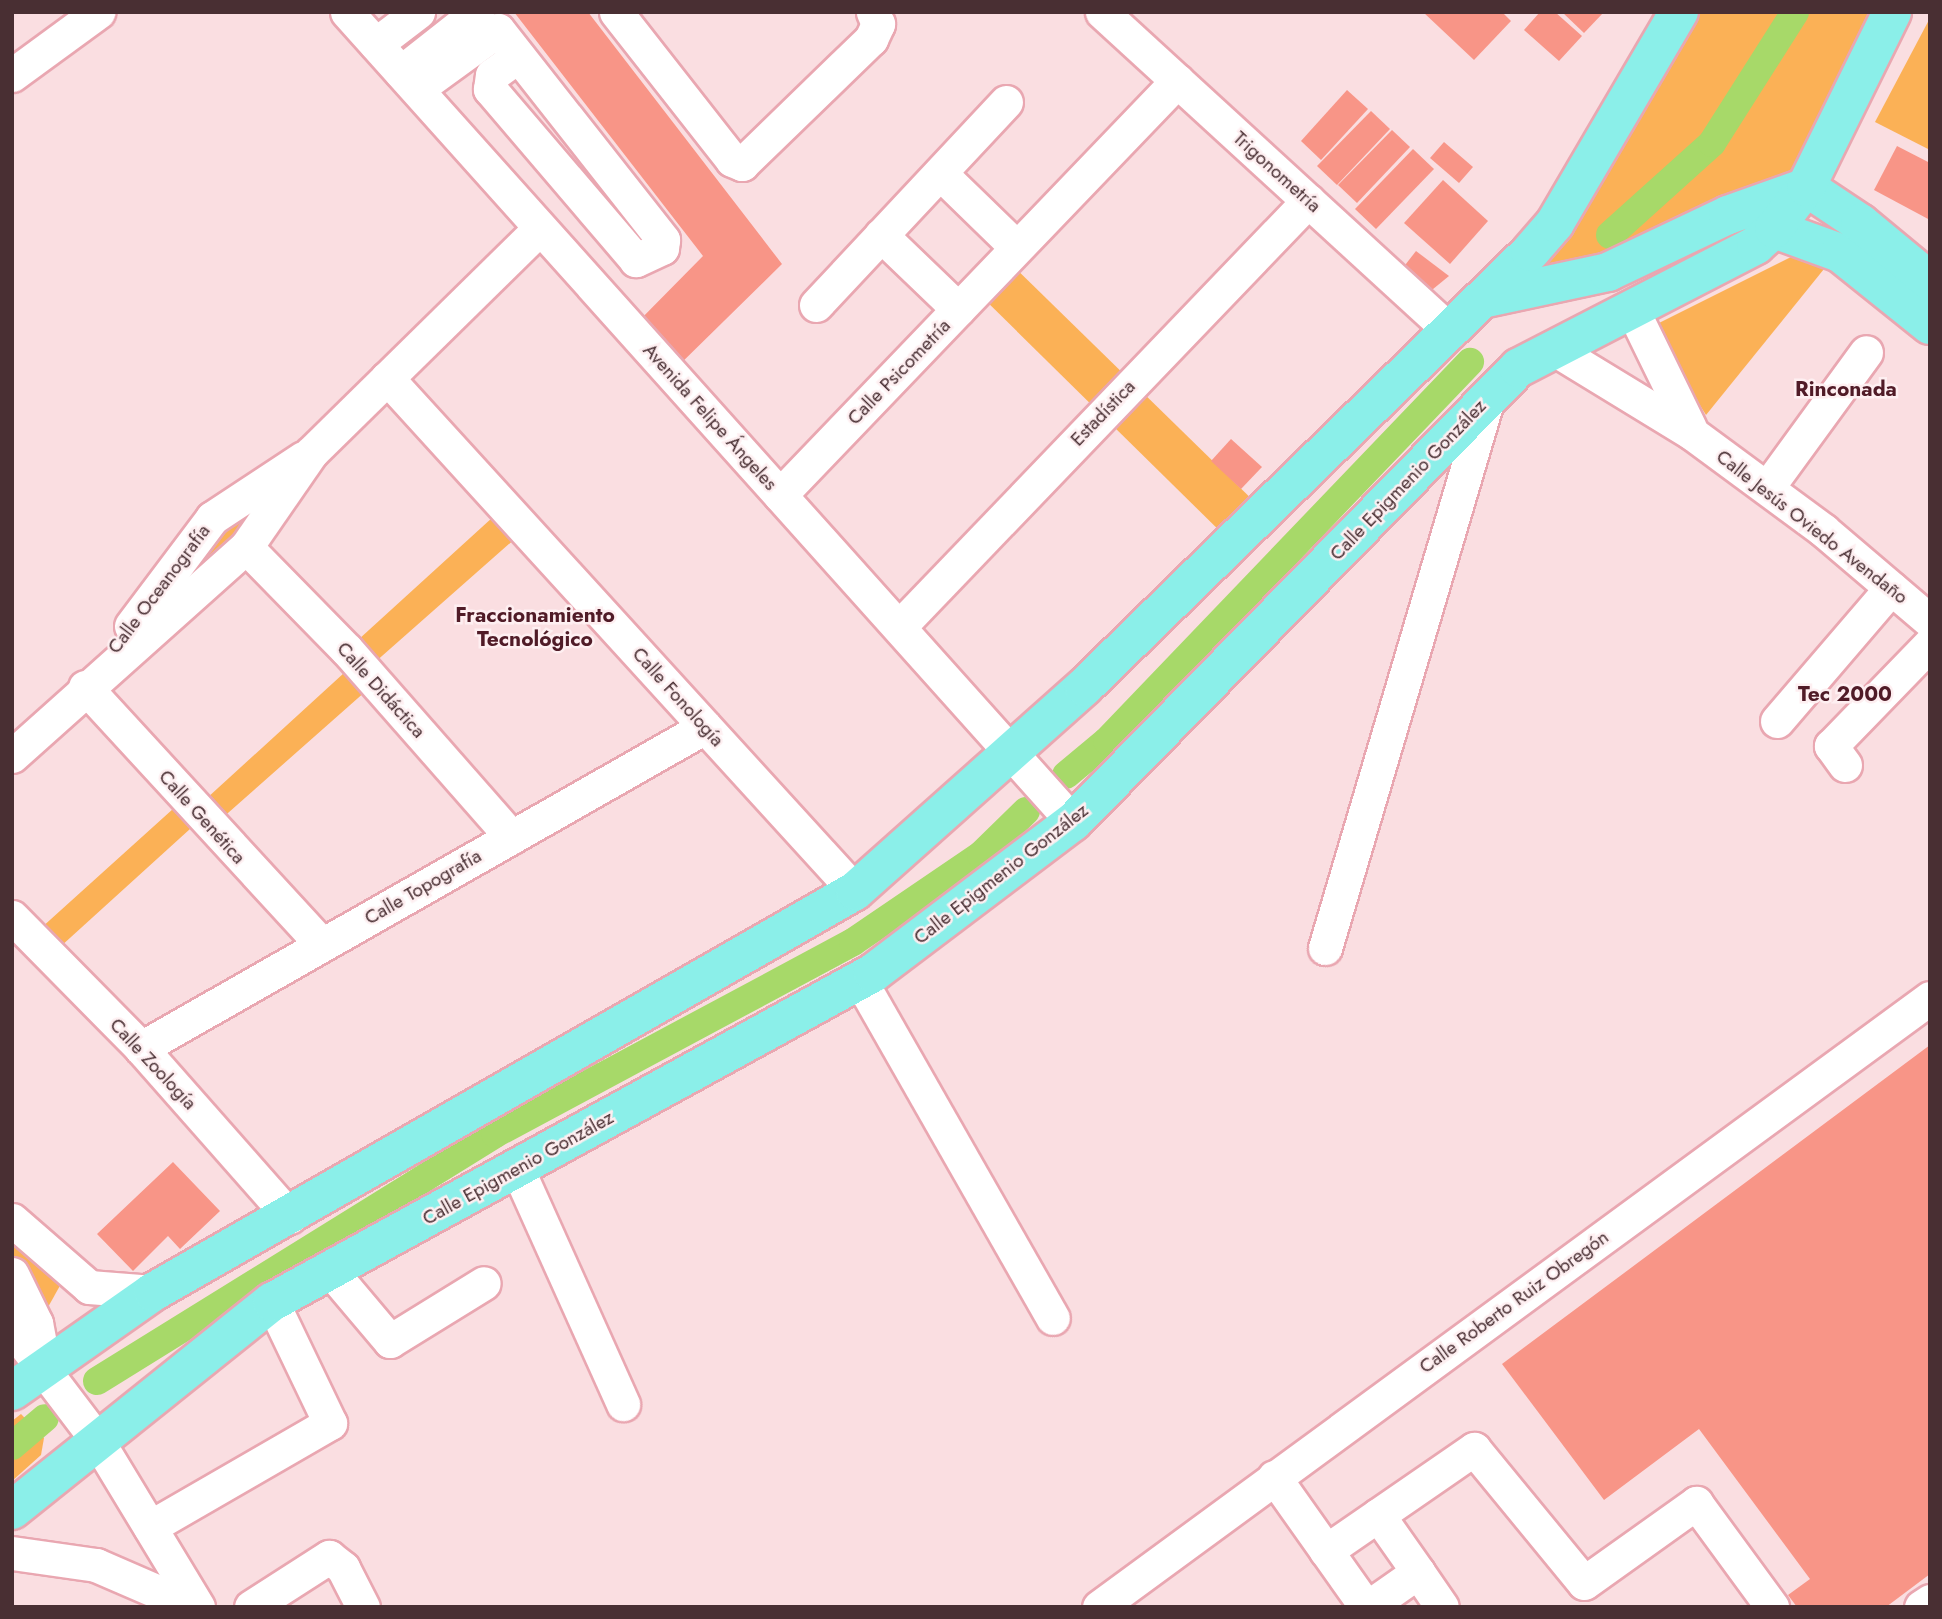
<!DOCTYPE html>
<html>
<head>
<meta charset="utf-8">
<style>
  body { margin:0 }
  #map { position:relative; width:1942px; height:1619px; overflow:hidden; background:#fadee1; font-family:Jost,sans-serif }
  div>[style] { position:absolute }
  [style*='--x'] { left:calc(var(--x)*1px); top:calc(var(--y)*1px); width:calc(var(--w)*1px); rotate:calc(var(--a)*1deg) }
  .green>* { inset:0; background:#fbb156 }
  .canal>* { height:28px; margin:-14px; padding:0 14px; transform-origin:14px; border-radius:14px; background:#a7d969 }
  .building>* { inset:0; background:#f89587 }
  .roads { filter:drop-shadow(2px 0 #e9a7b1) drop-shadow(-2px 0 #e9a7b1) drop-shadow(0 2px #e9a7b1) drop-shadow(0 -2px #e9a7b1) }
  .minor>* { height:33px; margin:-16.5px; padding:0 16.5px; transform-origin:16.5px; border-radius:16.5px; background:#fff }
  .major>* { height:38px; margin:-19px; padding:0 19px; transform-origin:19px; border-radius:19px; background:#8befe9 }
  span { translate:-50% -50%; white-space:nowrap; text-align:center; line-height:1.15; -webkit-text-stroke:5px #feeff1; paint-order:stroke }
  .street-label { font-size:19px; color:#492f33 }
  .neighbourhood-label { font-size:21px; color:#501b27; font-weight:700 }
  .frame { position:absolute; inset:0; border:14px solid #492f33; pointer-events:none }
</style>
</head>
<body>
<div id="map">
  <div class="green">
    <div style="clip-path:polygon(1694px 12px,1875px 12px,1790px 178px,1614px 252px,1530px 274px)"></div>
    <div style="clip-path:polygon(1930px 18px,1930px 150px,1875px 122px)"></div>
    <div style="clip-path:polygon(1793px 256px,1824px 269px,1706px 415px,1651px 327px)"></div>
    <div style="clip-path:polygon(1006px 259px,1265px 512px,1233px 544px,976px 291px)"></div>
    <div style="clip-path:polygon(284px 480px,244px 545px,177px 589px,214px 525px)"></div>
    <div style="clip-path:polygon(504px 507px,526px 529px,365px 671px,375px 683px,211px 828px,201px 819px,49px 957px,30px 938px,184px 799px,195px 809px,356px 662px,347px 650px)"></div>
    <div style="clip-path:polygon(12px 1230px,62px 1282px,47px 1309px,12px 1253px)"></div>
    <div style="clip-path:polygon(21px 1414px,44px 1438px,41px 1455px,12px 1481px,12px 1421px)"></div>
  </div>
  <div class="canal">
    <div style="--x:1610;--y:235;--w:137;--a:-42"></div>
    <div style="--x:1712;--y:143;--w:155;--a:-57.6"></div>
    <div style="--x:1066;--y:775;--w:53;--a:-39.7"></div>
    <div style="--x:1107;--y:741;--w:525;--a:-46.24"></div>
    <div style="--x:97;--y:1381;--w:468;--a:-31.8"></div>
    <div style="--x:495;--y:1134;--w:406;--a:-28.2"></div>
    <div style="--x:853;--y:942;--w:155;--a:-34.2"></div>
    <div style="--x:981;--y:855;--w:63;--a:-44.4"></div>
    <div style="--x:12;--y:1446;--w:43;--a:-40.3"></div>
  </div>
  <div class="building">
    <div style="clip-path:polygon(514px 12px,588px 12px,782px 264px,671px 373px,631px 329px,703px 256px)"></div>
    <div style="clip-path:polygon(1423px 12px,1502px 12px,1511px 21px,1474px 60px)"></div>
    <div style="clip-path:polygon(1540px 12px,1555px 12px,1582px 36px,1559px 61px,1524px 30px)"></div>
    <div style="clip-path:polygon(1562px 12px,1604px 12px,1584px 33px)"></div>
    <div style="clip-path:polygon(1347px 90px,1368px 109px,1321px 160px,1301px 141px)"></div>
    <div style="clip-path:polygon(1371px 111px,1390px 129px,1337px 185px,1317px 166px)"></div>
    <div style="clip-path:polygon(1392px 130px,1410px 147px,1357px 203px,1338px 185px)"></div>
    <div style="clip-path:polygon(1444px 142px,1473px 167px,1459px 183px,1430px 158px)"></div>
    <div style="clip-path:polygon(1897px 146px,1930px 163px,1930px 220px,1874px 190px)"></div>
    <div style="clip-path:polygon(1413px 149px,1434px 169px,1376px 229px,1355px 209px)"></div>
    <div style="clip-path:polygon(1443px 180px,1488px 221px,1450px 264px,1404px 223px)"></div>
    <div style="clip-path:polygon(1416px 251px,1449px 276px,1427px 294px,1402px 269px)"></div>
    <div style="clip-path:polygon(1231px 439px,1262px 467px,1241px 489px,1211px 461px)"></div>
    <div style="clip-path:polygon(1930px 1045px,1930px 1574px,1886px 1607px,1797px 1607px,1788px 1595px,1810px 1579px,1699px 1429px,1604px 1500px,1502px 1364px)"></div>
    <div style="clip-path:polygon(173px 1162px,220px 1211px,180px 1249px,168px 1236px,133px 1271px,97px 1234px)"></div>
  </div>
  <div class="roads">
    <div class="minor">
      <div style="--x:347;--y:12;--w:1088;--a:48.13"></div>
      <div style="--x:616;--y:12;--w:188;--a:51.9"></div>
      <div style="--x:732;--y:160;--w:11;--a:22"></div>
      <div style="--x:742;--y:164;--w:180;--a:-44.1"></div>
      <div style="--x:871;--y:39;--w:17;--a:-65"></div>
      <div style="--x:878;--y:24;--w:13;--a:-113"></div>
      <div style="--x:1102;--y:12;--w:473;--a:42.5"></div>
      <div style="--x:376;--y:44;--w:53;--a:-37.3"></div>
      <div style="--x:401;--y:72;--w:97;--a:-38.3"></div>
      <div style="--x:12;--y:75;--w:107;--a:-36.2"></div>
      <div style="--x:417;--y:89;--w:100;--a:-36.1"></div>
      <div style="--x:498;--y:30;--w:267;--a:51.8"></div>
      <div style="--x:663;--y:240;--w:8;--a:97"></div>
      <div style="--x:662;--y:248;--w:29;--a:155"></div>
      <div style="--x:636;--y:260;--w:225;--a:-130.5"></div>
      <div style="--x:490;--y:89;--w:14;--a:-82"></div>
      <div style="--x:492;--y:75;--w:32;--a:-36"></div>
      <div style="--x:940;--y:173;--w:106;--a:44.2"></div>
      <div style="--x:881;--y:235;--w:107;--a:43.9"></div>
      <div style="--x:816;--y:305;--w:278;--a:-46.9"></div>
      <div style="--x:1632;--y:309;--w:132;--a:64"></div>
      <div style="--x:1554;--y:349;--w:163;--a:31.4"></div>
      <div style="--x:1693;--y:434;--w:162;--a:36.4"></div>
      <div style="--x:1823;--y:530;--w:140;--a:40.4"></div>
      <div style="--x:387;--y:378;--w:694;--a:47.63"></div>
      <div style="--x:1767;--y:488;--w:168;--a:-53.9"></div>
      <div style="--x:780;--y:495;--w:574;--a:-46.2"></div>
      <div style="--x:246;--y:547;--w:144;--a:45.6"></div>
      <div style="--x:347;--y:650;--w:249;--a:48.7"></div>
      <div style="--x:131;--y:626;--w:135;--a:-53.1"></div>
      <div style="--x:212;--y:518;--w:109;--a:-33.4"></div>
      <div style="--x:899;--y:627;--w:591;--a:-46.17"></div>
      <div style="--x:85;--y:687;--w:350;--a:47.4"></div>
      <div style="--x:1777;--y:721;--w:175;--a:-49.4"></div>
      <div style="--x:12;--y:756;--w:314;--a:-41.8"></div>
      <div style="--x:246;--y:547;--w:114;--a:-55.3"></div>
      <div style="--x:311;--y:453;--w:321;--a:-44.5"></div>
      <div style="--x:1845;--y:765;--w:24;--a:-126"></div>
      <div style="--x:1831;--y:746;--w:142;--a:-45.9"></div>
      <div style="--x:12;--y:917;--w:184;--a:45.4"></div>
      <div style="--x:141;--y:1048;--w:225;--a:48.6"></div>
      <div style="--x:1325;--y:948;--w:574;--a:-73.49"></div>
      <div style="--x:860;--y:980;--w:389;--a:60.3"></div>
      <div style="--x:141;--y:1048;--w:649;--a:-29.65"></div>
      <div style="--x:517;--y:1168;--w:259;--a:65.8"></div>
      <div style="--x:12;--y:1220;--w:102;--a:41"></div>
      <div style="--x:89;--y:1287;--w:64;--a:4.5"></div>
      <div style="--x:330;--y:1270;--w:93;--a:49.8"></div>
      <div style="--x:390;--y:1341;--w:110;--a:-31.7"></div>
      <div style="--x:12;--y:1274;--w:55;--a:63.9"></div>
      <div style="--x:36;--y:1323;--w:38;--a:79"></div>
      <div style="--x:12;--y:1328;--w:141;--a:52.8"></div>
      <div style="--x:97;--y:1440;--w:195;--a:58.8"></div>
      <div style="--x:1274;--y:1477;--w:159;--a:54.7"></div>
      <div style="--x:1378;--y:1515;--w:70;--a:54.9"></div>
      <div style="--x:150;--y:1527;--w:208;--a:-30"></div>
      <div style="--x:330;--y:1423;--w:134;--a:-115.6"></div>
      <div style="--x:1326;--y:1551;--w:180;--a:-34.6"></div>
      <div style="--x:1474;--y:1449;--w:173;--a:50.6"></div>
      <div style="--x:1584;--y:1583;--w:138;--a:-35.5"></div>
      <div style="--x:1696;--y:1503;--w:129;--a:53.8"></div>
      <div style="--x:12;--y:1553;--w:85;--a:8.1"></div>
      <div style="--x:96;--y:1565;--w:106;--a:23.4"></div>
      <div style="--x:251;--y:1607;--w:93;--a:-32.7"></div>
      <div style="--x:329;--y:1557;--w:18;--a:38"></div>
      <div style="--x:343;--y:1568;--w:44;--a:62.9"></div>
      <div style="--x:1099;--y:1607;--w:1030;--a:-36.24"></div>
      <div style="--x:1368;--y:1607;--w:61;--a:-35"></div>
      <div style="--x:1418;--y:1572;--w:42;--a:55.6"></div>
      <div style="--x:1921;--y:1607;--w:11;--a:-34"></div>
    </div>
    <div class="major">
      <div style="--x:1774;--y:229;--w:70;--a:20"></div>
      <div style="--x:1840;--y:253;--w:115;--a:38.7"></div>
      <div style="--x:1487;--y:298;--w:124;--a:-12.1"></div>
      <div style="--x:1608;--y:272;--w:133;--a:-25.4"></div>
      <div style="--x:1728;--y:215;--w:83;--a:-19.7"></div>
      <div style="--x:1806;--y:187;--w:65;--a:33.7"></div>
      <div style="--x:1860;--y:223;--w:91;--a:39.6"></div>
      <div style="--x:12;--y:1391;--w:172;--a:-35.1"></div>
      <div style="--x:153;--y:1292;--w:808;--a:-29.74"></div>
      <div style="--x:855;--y:891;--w:307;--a:-41.7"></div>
      <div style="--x:1084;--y:687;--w:623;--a:-44.28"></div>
      <div style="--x:1530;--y:252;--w:38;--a:-49"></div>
      <div style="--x:1555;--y:223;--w:245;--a:-59.6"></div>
      <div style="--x:12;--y:1510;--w:333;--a:-38.7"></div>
      <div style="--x:272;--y:1302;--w:685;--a:-28.7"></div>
      <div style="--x:873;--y:973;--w:251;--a:-37.1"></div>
      <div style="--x:1073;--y:822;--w:636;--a:-45.57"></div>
      <div style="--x:1518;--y:368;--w:268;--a:-27.3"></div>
      <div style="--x:1756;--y:245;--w:24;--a:-42"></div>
      <div style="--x:1774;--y:229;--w:53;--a:-52.7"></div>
      <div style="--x:1806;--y:187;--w:195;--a:-63.8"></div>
    </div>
  </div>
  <div class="street-label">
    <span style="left:1277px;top:172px;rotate:42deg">Trigonometría</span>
    <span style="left:899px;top:372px;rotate:-46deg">Calle Psicometría</span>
    <span style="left:1103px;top:413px;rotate:-46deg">Estadística</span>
    <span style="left:710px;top:417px;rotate:48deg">Avenida Felipe Ángeles</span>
    <span style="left:1408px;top:480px;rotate:-46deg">Calle Epigmenio González</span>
    <span style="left:1812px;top:527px;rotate:38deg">Calle Jesús Oviedo Avendaño</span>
    <span style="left:159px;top:589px;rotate:-53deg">Calle Oceanografía</span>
    <span style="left:381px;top:690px;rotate:48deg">Calle Didáctica</span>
    <span style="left:678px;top:697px;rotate:48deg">Calle Fonología</span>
    <span style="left:202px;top:817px;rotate:48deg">Calle Genética</span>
    <span style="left:1001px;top:874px;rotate:-38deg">Calle Epigmenio González</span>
    <span style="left:423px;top:887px;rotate:-30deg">Calle Topografía</span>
    <span style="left:153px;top:1064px;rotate:47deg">Calle Zoología</span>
    <span style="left:518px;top:1168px;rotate:-29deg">Calle Epigmenio González</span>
    <span style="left:1514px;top:1302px;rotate:-36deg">Calle Roberto Ruiz Obregón</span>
  </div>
  <div class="neighbourhood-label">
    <span style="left:1846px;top:389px">Rinconada</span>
    <span style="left:535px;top:627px">Fraccionamiento<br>Tecnológico</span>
    <span style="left:1845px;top:694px">Tec 2000</span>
  </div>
  <div class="frame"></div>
</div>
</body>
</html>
